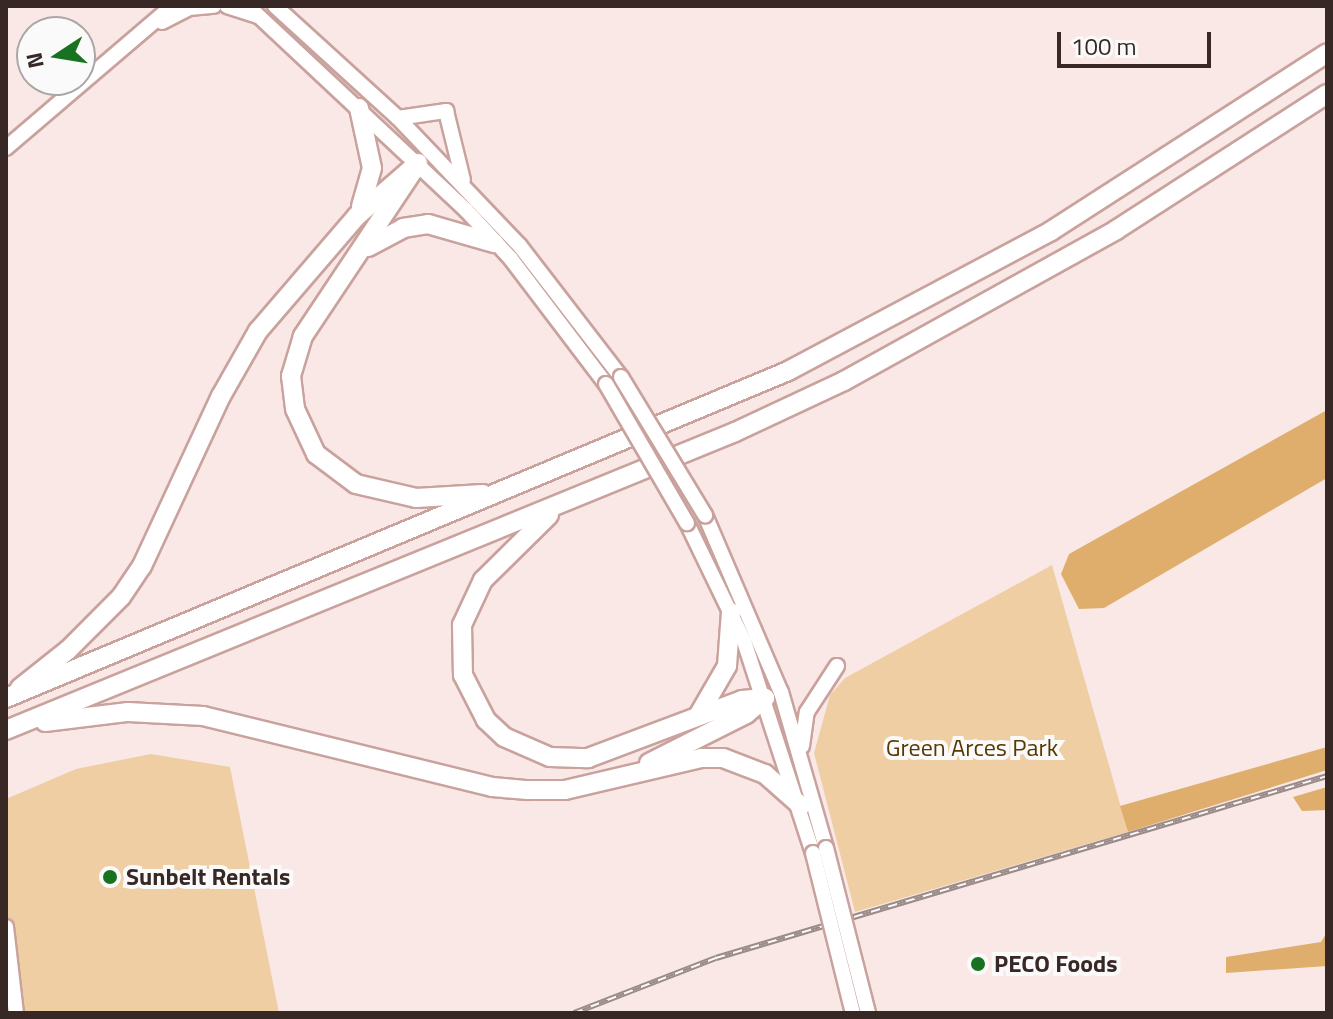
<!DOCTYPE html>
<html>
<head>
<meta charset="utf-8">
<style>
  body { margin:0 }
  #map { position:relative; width:1333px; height:1019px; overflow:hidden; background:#f9e8e6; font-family:"Titillium Web",sans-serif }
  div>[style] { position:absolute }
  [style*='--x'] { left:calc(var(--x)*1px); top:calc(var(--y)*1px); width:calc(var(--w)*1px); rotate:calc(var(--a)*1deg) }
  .green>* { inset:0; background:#efcea4 }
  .forest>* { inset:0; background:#dfae6d }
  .roads { filter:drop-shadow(2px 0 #c9a29d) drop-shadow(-2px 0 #c9a29d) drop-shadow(0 2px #c9a29d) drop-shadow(0 -2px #c9a29d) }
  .secondary>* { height:14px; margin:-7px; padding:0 7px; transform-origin:7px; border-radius:7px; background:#fff }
  .highway>* { height:18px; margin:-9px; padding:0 9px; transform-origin:9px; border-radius:9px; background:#fff }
  .rail>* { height:6px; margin-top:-3px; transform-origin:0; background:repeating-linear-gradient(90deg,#fafafa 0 9px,#9a8a88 0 18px); box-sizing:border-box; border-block:2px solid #9a8a88 }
  .bridges { filter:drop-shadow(2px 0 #c9a29d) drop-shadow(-2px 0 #c9a29d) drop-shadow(0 2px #c9a29d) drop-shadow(0 -2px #c9a29d) }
  .secondary-bridge>* { height:14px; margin:-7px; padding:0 7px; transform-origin:7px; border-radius:7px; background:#fff }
  .dots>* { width:22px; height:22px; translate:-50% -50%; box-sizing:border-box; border:4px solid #fafafa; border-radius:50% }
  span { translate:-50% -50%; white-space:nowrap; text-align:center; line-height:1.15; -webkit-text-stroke:8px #fafafa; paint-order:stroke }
  .park-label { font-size:24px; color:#583800 }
  .poi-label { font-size:24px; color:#372826; font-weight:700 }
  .left { translate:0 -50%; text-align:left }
  .frame { position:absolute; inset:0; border:8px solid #372826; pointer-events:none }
  .north { position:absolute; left:16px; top:16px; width:80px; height:80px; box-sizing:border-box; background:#fafafa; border:2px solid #aca6a5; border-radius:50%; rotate:258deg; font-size:22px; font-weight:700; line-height:32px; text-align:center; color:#372826 }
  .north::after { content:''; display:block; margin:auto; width:28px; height:36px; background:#187320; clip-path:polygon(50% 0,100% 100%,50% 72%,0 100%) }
  .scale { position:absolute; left:1057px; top:32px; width:154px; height:36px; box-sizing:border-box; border:4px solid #372826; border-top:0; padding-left:10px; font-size:24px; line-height:28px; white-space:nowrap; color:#372826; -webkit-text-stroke:6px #fafafa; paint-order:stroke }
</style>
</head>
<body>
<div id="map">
  <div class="green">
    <div style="clip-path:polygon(1052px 565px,1128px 832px,855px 912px,814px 753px,830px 695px,845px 678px)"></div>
    <div style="clip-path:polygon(151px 754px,230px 767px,279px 1013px,14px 1013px,6px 947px,6px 799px,76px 769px)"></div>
  </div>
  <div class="forest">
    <div style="clip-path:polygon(1327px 410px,1327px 478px,1104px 608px,1079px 609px,1061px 574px,1069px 554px)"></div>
    <div style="clip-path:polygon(1327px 747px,1327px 770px,1128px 832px,1120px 806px)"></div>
    <div style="clip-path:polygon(1327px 787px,1327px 810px,1302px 811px,1293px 797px)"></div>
    <div style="clip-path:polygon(1327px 932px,1327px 966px,1226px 973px,1226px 957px,1321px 942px)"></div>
  </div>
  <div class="roads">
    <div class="secondary">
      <div style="--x:227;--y:6;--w:32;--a:18"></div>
      <div style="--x:248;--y:6;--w:299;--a:43.1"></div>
      <div style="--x:466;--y:210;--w:67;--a:47.4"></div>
      <div style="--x:511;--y:259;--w:157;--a:52.8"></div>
      <div style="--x:275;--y:6;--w:166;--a:42.3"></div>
      <div style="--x:398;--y:118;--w:177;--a:46.4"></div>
      <div style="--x:520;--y:246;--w:165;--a:52.4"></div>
      <div style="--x:162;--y:22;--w:30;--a:-27"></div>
      <div style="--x:189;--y:8;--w:25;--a:-5"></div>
      <div style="--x:398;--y:118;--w:49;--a:-8.3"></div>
      <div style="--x:446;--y:111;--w:71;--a:76.2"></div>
      <div style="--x:6;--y:148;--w:218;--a:-40.5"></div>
      <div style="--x:705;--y:515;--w:193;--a:66.8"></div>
      <div style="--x:781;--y:692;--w:162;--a:73.9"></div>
      <div style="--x:687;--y:523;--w:131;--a:64.2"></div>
      <div style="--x:744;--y:641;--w:223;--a:72"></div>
      <div style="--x:802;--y:746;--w:34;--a:-82"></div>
      <div style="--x:807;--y:712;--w:55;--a:-56.9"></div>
      <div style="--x:6;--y:927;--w:87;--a:83.4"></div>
    </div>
    <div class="highway">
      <div style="--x:359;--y:108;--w:61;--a:77.8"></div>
      <div style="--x:372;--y:168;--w:40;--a:106"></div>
      <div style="--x:417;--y:165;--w:206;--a:123.7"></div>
      <div style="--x:303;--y:336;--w:42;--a:106.7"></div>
      <div style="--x:291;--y:376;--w:33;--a:83"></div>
      <div style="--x:295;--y:409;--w:50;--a:65"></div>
      <div style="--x:316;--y:454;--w:50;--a:36.9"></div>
      <div style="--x:356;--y:484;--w:62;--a:13.1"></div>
      <div style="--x:416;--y:498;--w:67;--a:-3.4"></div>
      <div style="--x:368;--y:247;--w:40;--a:-28"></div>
      <div style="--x:403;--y:228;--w:25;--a:-9"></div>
      <div style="--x:428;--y:224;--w:69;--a:16.1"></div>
      <div style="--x:549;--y:515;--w:93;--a:135.4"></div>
      <div style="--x:483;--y:580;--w:50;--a:115"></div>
      <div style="--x:462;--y:625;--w:50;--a:88.9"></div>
      <div style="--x:463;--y:675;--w:51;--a:62.9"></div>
      <div style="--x:486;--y:720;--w:25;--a:43"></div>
      <div style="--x:504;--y:737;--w:50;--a:23.5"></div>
      <div style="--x:550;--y:757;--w:38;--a:2"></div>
      <div style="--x:588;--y:758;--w:165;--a:-20.6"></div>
      <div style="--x:742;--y:700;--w:23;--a:-5"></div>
      <div style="--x:20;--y:688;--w:61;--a:-38.4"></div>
      <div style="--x:68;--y:650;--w:75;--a:-45"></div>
      <div style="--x:121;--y:597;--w:37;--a:-56"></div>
      <div style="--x:142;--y:566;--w:187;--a:-65.1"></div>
      <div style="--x:221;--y:396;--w:75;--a:-60.4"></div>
      <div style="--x:258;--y:331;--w:152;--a:-49.3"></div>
      <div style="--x:357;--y:216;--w:81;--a:-41"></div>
      <div style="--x:6;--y:698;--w:848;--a:-22.69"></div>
      <div style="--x:788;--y:371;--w:298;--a:-28"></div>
      <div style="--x:1051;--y:231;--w:328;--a:-32.8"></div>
      <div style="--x:698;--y:716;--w:58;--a:-59.9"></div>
      <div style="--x:727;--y:666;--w:54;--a:-85.8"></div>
      <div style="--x:45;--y:722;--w:84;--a:-6.9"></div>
      <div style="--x:128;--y:712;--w:75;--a:3.1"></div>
      <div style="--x:203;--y:716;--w:298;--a:13.8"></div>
      <div style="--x:492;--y:787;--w:36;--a:5"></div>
      <div style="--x:528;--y:790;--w:37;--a:0"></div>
      <div style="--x:565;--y:790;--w:140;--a:-13.2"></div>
      <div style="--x:701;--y:758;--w:22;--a:0"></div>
      <div style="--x:723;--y:758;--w:45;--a:20.9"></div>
      <div style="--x:765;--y:774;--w:48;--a:41.6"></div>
      <div style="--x:6;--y:730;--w:788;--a:-22.23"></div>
      <div style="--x:735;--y:432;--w:120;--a:-25.1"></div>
      <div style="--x:844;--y:381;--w:311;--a:-29"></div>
      <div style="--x:1116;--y:230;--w:251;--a:-32.8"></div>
      <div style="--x:649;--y:763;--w:109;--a:-26.8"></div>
      <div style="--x:746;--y:714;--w:25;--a:-40"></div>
    </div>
  </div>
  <div class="rail">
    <div style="--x:574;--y:1013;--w:152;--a:-21.2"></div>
    <div style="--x:716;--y:958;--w:638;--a:-16.59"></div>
  </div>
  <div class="bridges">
    <div class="secondary-bridge">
      <div style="--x:621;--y:377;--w:162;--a:58.7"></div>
      <div style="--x:606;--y:384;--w:161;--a:59.8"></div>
      <div style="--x:826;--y:848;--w:170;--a:75.7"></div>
      <div style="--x:813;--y:853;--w:165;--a:76"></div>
    </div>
  </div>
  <div class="dots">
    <div style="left:110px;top:877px;background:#187320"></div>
    <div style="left:978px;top:964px;background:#187320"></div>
  </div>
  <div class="park-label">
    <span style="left:972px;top:748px">Green Arces Park</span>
  </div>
  <div class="poi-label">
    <span class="left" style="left:126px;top:877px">Sunbelt Rentals</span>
    <span class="left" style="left:994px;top:964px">PECO Foods</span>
  </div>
  <div class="frame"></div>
  <div class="north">N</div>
  <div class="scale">100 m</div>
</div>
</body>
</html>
